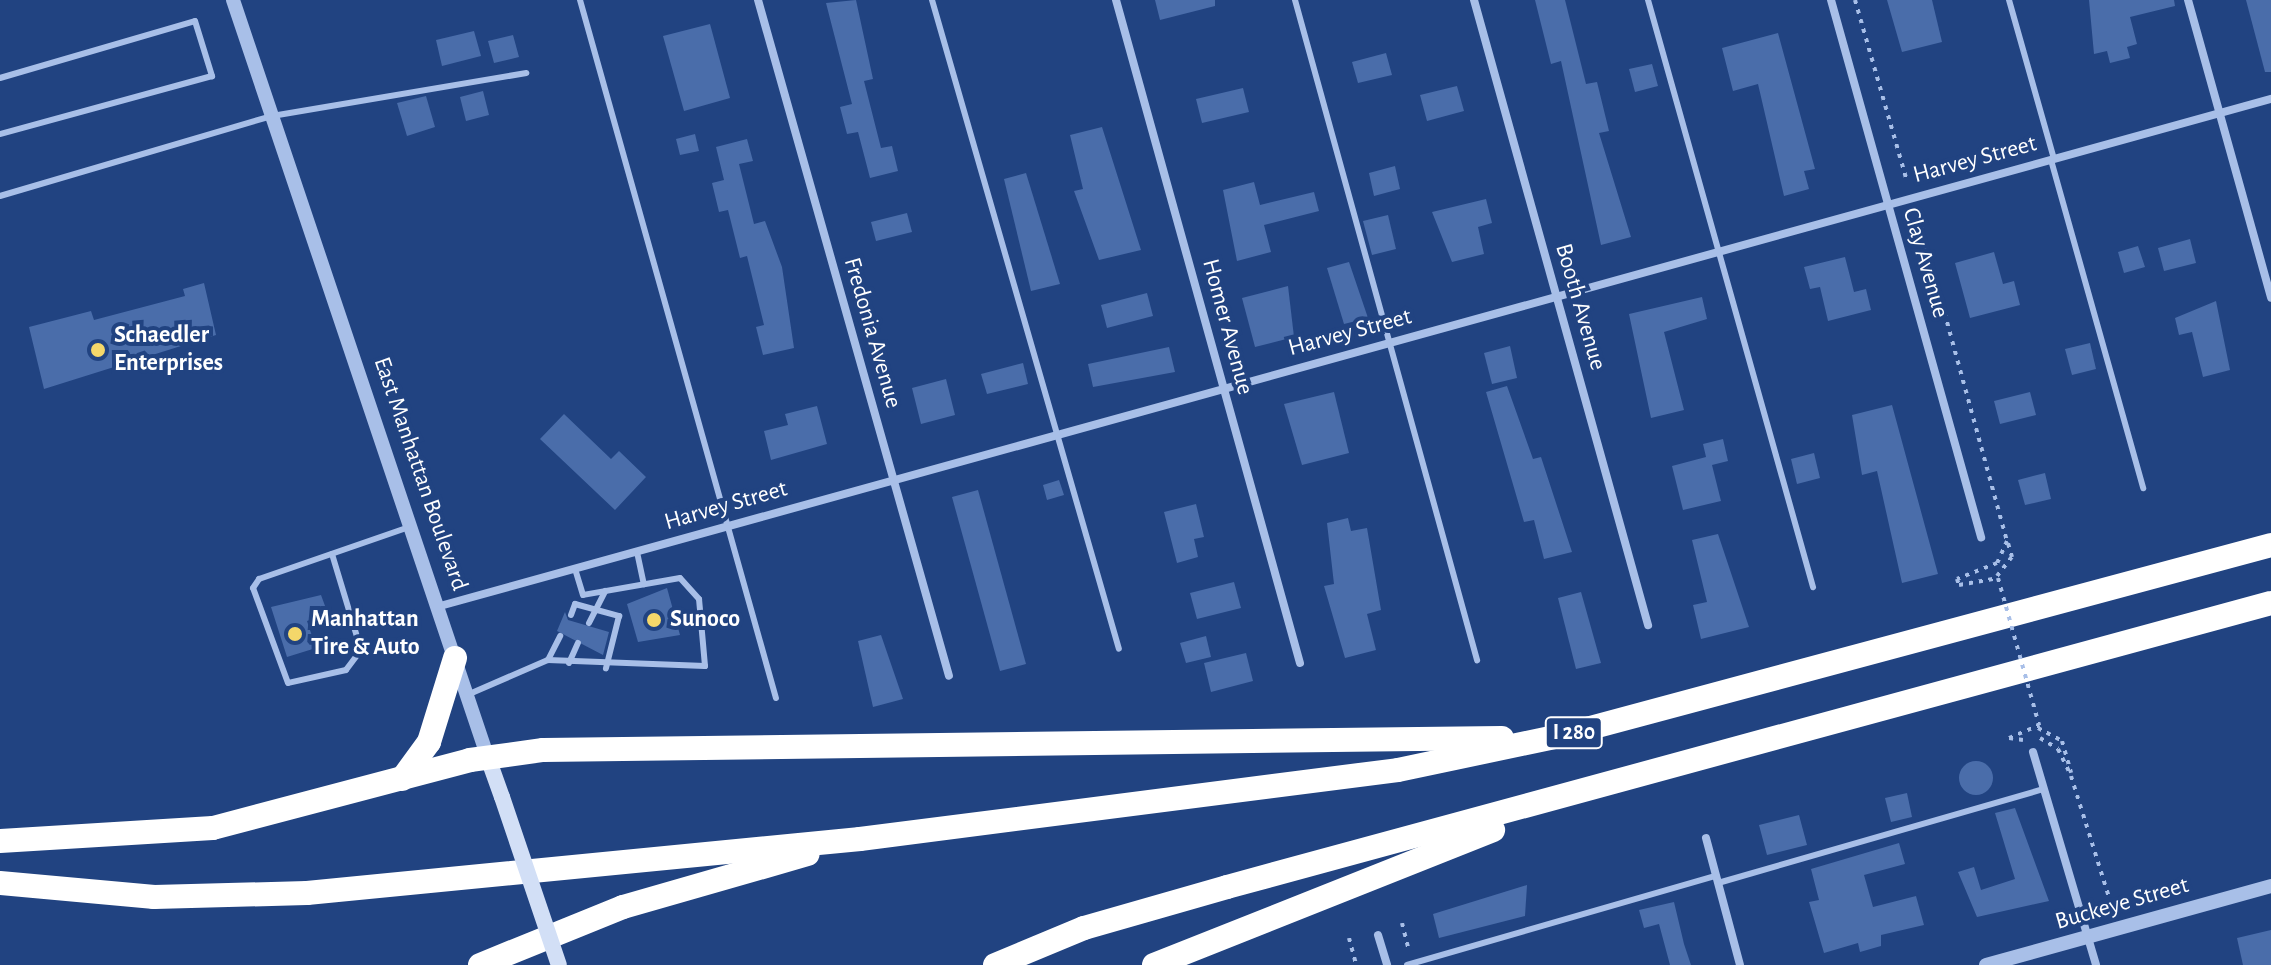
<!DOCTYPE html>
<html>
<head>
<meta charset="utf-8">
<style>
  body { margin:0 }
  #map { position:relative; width:2271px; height:965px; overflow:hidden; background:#214381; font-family:"Alegreya Sans",sans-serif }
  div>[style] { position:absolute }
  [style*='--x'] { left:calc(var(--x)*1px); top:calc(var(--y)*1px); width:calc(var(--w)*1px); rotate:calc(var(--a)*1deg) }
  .building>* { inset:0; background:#4a6daa }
  .round { border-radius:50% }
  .path>* { height:4px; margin-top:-2px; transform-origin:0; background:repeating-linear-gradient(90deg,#a8bfe8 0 4px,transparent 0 10px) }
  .service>* { height:6px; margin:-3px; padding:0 3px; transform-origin:3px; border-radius:3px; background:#a8bfe8 }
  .minor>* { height:8px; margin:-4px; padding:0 4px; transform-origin:4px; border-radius:4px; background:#a8bfe8 }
  .tertiary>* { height:14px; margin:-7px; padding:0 7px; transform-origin:7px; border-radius:7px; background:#a8bfe8 }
  .secondary>* { height:16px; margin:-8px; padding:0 8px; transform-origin:8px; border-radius:8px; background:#d2dff6 }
  .motorway>* { height:24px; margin:-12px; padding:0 12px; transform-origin:12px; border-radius:12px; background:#fff }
  .path-bridge>* { height:4px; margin-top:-2px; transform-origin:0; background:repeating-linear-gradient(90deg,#a8bfe8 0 4px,transparent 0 10px) }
  .secondary-bridge>* { height:16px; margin:-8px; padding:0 8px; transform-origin:8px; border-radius:8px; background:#d2dff6 }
  .dots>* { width:22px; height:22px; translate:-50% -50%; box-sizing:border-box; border:4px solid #214381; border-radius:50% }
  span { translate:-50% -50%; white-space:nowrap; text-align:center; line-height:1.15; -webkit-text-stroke:8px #214381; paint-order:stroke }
  .shield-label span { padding:2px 6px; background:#214381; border:2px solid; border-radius:6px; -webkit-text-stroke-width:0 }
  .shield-label { font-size:22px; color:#fff; font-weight:700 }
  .street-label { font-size:24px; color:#fff }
  .poi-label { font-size:24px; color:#fff; font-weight:700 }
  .left { translate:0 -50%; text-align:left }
</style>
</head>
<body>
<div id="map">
  <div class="building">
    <div style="clip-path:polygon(856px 0,873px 79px,864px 81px,881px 148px,892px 146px,898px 171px,870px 178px,858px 132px,847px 134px,840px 107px,852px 104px,826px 3px)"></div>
    <div style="clip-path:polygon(1155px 0,1215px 0,1215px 6px,1160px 20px)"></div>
    <div style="clip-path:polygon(1535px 0,1565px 0,1586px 84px,1597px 82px,1609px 131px,1599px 133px,1631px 237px,1601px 245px,1561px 61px,1551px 64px)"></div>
    <div style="clip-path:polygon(1887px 0,1932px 0,1942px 42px,1902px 52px)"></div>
    <div style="clip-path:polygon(2089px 0,2174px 0,2175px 6px,2130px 17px,2137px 44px,2127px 47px,2130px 58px,2110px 63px,2107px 51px,2094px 54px)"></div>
    <div style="clip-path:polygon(2246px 0,2271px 0,2271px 72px,2265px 72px)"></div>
    <div style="clip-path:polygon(710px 24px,730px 98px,684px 111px,663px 36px)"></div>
    <div style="clip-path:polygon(474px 31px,481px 56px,442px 66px,436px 40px)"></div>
    <div style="clip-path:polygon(1778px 33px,1815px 169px,1804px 171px,1809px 189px,1784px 196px,1758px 84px,1733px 91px,1722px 48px)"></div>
    <div style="clip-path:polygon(513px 35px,519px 57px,494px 63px,488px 41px)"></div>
    <div style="clip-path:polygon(1386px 53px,1392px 75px,1358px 83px,1352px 62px)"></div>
    <div style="clip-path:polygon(1652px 64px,1658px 86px,1635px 92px,1629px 69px)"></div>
    <div style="clip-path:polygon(1457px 86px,1464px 111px,1427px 121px,1420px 95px)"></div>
    <div style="clip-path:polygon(1243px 88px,1249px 112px,1202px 123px,1196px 99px)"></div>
    <div style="clip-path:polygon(483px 91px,489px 115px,466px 121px,460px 97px)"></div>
    <div style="clip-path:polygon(426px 96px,435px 127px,407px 136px,397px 103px)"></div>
    <div style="clip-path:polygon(1102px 127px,1141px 250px,1099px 260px,1074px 191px,1083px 189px,1070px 135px)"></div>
    <div style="clip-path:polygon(695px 134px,699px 151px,680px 155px,676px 139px)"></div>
    <div style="clip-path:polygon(747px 139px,753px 161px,739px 164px,754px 224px,765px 221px,782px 267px,794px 348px,763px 355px,756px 327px,764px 325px,747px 256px,740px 258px,728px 210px,719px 212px,712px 183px,724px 180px,716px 147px)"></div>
    <div style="clip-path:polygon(1395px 166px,1400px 189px,1374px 196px,1369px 173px)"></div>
    <div style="clip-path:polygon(1026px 173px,1060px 284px,1031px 291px,1004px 179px)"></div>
    <div style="clip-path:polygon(1254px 182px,1260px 205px,1314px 192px,1319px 211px,1264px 225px,1271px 252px,1237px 261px,1223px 190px)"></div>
    <div style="clip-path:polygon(1486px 199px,1492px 223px,1478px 227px,1484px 254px,1452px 262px,1432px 212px)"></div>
    <div style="clip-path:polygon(907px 213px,912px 232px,876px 241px,871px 222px)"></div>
    <div style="clip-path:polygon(1388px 215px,1396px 249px,1372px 255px,1363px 221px)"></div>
    <div style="clip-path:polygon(2190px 239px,2196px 263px,2164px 271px,2158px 248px)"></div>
    <div style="clip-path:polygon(2138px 246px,2145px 267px,2124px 273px,2118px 252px)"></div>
    <div style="clip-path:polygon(1994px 252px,2003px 284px,2014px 281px,2020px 305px,1970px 318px,1955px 263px)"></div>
    <div style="clip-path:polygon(1845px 257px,1854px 292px,1866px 289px,1871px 310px,1828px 321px,1820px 287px,1810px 289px,1804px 267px)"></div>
    <div style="clip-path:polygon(1349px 262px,1368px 318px,1344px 324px,1327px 268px)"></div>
    <div style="clip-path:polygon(204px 283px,216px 335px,44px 389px,29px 327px,91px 311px,94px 320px,185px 296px,183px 289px)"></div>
    <div style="clip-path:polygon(1288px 286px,1294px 337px,1255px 347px,1242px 298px)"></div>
    <div style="clip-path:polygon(1147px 293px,1153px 316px,1107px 328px,1101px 305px)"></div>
    <div style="clip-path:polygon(1702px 297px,1707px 319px,1664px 332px,1684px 410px,1651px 418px,1629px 314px)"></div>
    <div style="clip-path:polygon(2216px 301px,2230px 370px,2203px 377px,2192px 332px,2179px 335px,2175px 318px)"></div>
    <div style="clip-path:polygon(2090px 343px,2096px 369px,2072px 375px,2065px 349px)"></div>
    <div style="clip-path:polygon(1510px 346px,1517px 378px,1492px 384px,1484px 353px)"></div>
    <div style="clip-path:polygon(1169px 347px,1175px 372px,1093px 387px,1088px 364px)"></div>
    <div style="clip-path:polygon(1023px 363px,1028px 384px,987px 394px,981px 374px)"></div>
    <div style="clip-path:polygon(946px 379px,955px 415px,921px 424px,912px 388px)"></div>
    <div style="clip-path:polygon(1507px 386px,1533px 459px,1541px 457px,1572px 552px,1544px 559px,1534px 520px,1524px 522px,1486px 392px)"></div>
    <div style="clip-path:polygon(1334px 392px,1349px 453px,1302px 465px,1284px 404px)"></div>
    <div style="clip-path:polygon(2030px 392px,2036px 415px,2000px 424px,1994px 401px)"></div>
    <div style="clip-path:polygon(1892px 405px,1938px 574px,1902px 583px,1877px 471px,1862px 475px,1852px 415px)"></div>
    <div style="clip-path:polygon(817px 406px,827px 444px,771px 460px,764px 431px,788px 425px,785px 414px)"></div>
    <div style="clip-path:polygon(564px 414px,611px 459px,619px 451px,646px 477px,615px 510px,540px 439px)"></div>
    <div style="clip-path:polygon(1723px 439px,1728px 461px,1712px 465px,1721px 501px,1683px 510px,1672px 466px,1706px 457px,1703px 444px)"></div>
    <div style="clip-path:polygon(1814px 453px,1820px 478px,1797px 484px,1791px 459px)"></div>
    <div style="clip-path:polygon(2045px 473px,2051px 499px,2025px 505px,2018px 480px)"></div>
    <div style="clip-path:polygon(1059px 480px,1064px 495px,1047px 500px,1043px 485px)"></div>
    <div style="clip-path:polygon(978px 490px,1026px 664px,1000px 671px,952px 497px)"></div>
    <div style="clip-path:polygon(1196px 504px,1204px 537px,1194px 539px,1198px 557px,1177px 563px,1164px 512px)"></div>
    <div style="clip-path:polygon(1348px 518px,1351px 531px,1367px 528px,1381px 610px,1367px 614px,1376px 650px,1345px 658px,1324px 586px,1334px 584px,1327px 523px)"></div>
    <div style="clip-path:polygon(1718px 534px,1749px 627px,1701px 639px,1693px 605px,1707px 602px,1692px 540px)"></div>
    <div style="clip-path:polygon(1234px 582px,1241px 608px,1197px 619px,1190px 593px)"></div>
    <div style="clip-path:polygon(667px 588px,680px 635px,638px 642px,627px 604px)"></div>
    <div style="clip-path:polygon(1581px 592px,1601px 663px,1576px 669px,1558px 598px)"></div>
    <div style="clip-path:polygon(321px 595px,328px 614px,307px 621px,316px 648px,287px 657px,271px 607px)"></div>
    <div style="clip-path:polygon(565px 612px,568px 620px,609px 632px,603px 655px,557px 631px)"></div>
    <div style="clip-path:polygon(881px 635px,903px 699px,873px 707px,858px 641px)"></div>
    <div style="clip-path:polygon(1206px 636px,1211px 657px,1186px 663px,1180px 643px)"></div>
    <div style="clip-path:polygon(1246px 653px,1253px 681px,1211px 692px,1204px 663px)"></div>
    <div class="round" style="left:1959px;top:761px;width:34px;height:34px"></div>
    <div style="clip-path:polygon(1907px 793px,1912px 817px,1891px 822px,1885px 798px)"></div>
    <div style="clip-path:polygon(2015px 808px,2049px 901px,1977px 917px,1958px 872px,1974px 867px,1981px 890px,2015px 879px,1995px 813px)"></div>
    <div style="clip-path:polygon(1799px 815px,1807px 845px,1767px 855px,1759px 825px)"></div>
    <div style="clip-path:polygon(1899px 843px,1905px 864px,1864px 875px,1873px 907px,1916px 896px,1924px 925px,1881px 935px,1881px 946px,1860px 952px,1858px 943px,1824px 953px,1809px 902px,1819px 900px,1811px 869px)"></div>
    <div style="clip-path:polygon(1527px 885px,1525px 916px,1439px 938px,1433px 914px)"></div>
    <div style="clip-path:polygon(1674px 902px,1684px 944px,1691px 965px,1670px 965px,1659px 924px,1644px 928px,1639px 910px)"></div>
    <div style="clip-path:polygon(2271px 930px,2271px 965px,2243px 965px,2237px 938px)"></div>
  </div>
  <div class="path">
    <div style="--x:1855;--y:0;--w:185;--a:74"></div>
    <div style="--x:1918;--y:216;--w:337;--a:74.7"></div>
    <div style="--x:2007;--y:541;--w:24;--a:114"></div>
    <div style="--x:1997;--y:563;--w:43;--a:158.2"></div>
    <div style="--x:1957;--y:579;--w:6;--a:72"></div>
    <div style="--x:1959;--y:585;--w:40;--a:-10"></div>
    <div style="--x:1997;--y:576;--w:24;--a:-52"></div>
    <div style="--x:2012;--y:557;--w:15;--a:-106"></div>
    <div style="--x:2038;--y:728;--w:27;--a:28"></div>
    <div style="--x:2062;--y:741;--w:33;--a:74"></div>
    <div style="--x:2040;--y:738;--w:21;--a:31"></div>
    <div style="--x:2058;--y:749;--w:30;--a:64"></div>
    <div style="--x:2071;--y:776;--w:137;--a:72.6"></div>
    <div style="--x:2023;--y:740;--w:14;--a:-172"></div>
    <div style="--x:2009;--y:738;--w:33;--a:-23"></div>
    <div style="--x:1402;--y:923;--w:29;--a:76"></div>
    <div style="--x:1349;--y:938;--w:28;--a:75"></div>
  </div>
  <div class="service">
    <div style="--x:580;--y:0;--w:725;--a:74.32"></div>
    <div style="--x:932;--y:0;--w:675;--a:73.93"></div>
    <div style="--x:1295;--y:0;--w:685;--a:74.58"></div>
    <div style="--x:1648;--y:0;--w:610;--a:74.3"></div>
    <div style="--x:2009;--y:0;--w:165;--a:74.2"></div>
    <div style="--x:0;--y:78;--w:203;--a:-16.3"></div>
    <div style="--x:195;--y:21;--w:58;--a:72.8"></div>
    <div style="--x:212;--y:76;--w:220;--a:164.7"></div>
    <div style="--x:2051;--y:160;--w:341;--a:74.3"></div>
    <div style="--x:0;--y:196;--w:284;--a:-16.4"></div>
    <div style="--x:272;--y:116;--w:258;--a:-9.6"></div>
    <div style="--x:637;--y:552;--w:33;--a:78"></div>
    <div style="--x:332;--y:554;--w:100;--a:73.2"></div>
    <div style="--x:361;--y:650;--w:25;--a:127"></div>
    <div style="--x:346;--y:670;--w:59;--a:167.4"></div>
    <div style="--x:288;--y:683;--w:101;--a:-110.2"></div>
    <div style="--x:253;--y:588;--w:11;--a:-56"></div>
    <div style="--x:259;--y:579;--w:159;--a:-19.1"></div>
    <div style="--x:571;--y:615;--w:12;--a:-70"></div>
    <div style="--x:575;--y:604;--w:46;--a:15.3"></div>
    <div style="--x:619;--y:616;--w:54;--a:104"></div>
    <div style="--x:589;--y:623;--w:36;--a:-63"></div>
    <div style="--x:548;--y:660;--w:27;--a:-63"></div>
    <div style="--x:569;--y:663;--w:22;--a:-66"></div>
    <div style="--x:467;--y:695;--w:88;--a:-23.4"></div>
    <div style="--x:548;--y:660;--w:157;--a:2.2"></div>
    <div style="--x:705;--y:666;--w:67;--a:-95.1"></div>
    <div style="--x:699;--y:599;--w:28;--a:-132"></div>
    <div style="--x:680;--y:578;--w:98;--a:170.1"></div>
    <div style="--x:583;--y:595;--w:27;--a:-107"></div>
    <div style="--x:1718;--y:883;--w:339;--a:-16.1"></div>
    <div style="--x:1407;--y:965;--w:322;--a:-16.1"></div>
  </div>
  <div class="minor">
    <div style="--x:758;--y:0;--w:702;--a:74.22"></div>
    <div style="--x:1116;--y:0;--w:688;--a:74.49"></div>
    <div style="--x:1474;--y:0;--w:649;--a:74.44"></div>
    <div style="--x:1831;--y:0;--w:558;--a:74.39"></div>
    <div style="--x:2188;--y:0;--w:309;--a:74.4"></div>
    <div style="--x:440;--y:606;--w:1900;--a:-15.48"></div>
    <div style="--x:2033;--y:752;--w:222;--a:73.5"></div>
    <div style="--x:1706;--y:838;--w:131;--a:75"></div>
    <div style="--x:1378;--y:935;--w:31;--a:73"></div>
  </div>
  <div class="tertiary">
    <div style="--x:233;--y:0;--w:800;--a:71.41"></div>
    <div style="--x:1986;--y:965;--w:296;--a:-15.5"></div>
  </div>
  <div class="secondary">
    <div style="--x:488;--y:758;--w:41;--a:70.3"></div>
  </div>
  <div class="motorway">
    <div style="--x:402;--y:779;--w:46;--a:-53.9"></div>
    <div style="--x:429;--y:742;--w:88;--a:-72.8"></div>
    <div style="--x:0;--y:841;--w:213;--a:-3.5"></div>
    <div style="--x:213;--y:828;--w:266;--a:-14.8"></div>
    <div style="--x:470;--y:760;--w:74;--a:-7.8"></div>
    <div style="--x:543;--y:750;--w:959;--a:-0.72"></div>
    <div style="--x:0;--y:883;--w:155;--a:5.2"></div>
    <div style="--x:154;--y:897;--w:153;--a:-1.5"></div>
    <div style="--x:307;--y:893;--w:556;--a:-5.58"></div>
    <div style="--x:860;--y:839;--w:542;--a:-7.31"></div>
    <div style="--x:1398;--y:770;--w:170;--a:-11.9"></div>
    <div style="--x:1564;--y:735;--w:732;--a:-15.04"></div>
    <div style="--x:480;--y:965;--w:154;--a:-22.1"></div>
    <div style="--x:623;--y:907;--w:192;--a:-16"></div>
    <div style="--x:995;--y:965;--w:96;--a:-22.6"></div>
    <div style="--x:1084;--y:928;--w:149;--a:-16"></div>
    <div style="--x:1227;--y:887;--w:1082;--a:-15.22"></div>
    <div style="--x:1154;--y:965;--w:365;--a:-21.7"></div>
  </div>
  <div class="path-bridge">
    <div style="--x:1998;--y:578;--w:153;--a:74.4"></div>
  </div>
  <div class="secondary-bridge">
    <div style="--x:502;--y:797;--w:177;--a:71.3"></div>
  </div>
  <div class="dots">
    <div style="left:98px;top:350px;background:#f4d76a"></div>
    <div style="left:654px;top:620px;background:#f4d76a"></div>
    <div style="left:295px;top:634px;background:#f4d76a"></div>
  </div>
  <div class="shield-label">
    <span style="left:1574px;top:733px">I 280</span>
  </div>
  <div class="street-label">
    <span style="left:1975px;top:160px;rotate:-15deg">Harvey Street</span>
    <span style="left:1925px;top:263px;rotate:74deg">Clay Avenue</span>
    <span style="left:1580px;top:307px;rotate:74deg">Booth Avenue</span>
    <span style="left:1227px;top:327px;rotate:75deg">Homer Avenue</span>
    <span style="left:872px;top:333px;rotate:74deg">Fredonia Avenue</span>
    <span style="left:1350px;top:333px;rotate:-15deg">Harvey Street</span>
    <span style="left:420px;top:474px;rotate:71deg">East Manhattan Boulevard</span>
    <span style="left:726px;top:506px;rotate:-16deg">Harvey Street</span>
    <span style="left:2122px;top:904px;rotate:-16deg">Buckeye Street</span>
  </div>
  <div class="poi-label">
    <span class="left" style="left:114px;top:350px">Schaedler<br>Enterprises</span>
    <span class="left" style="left:311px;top:634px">Manhattan<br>Tire &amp; Auto</span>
    <span class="left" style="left:670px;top:620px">Sunoco</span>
  </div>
</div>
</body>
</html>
